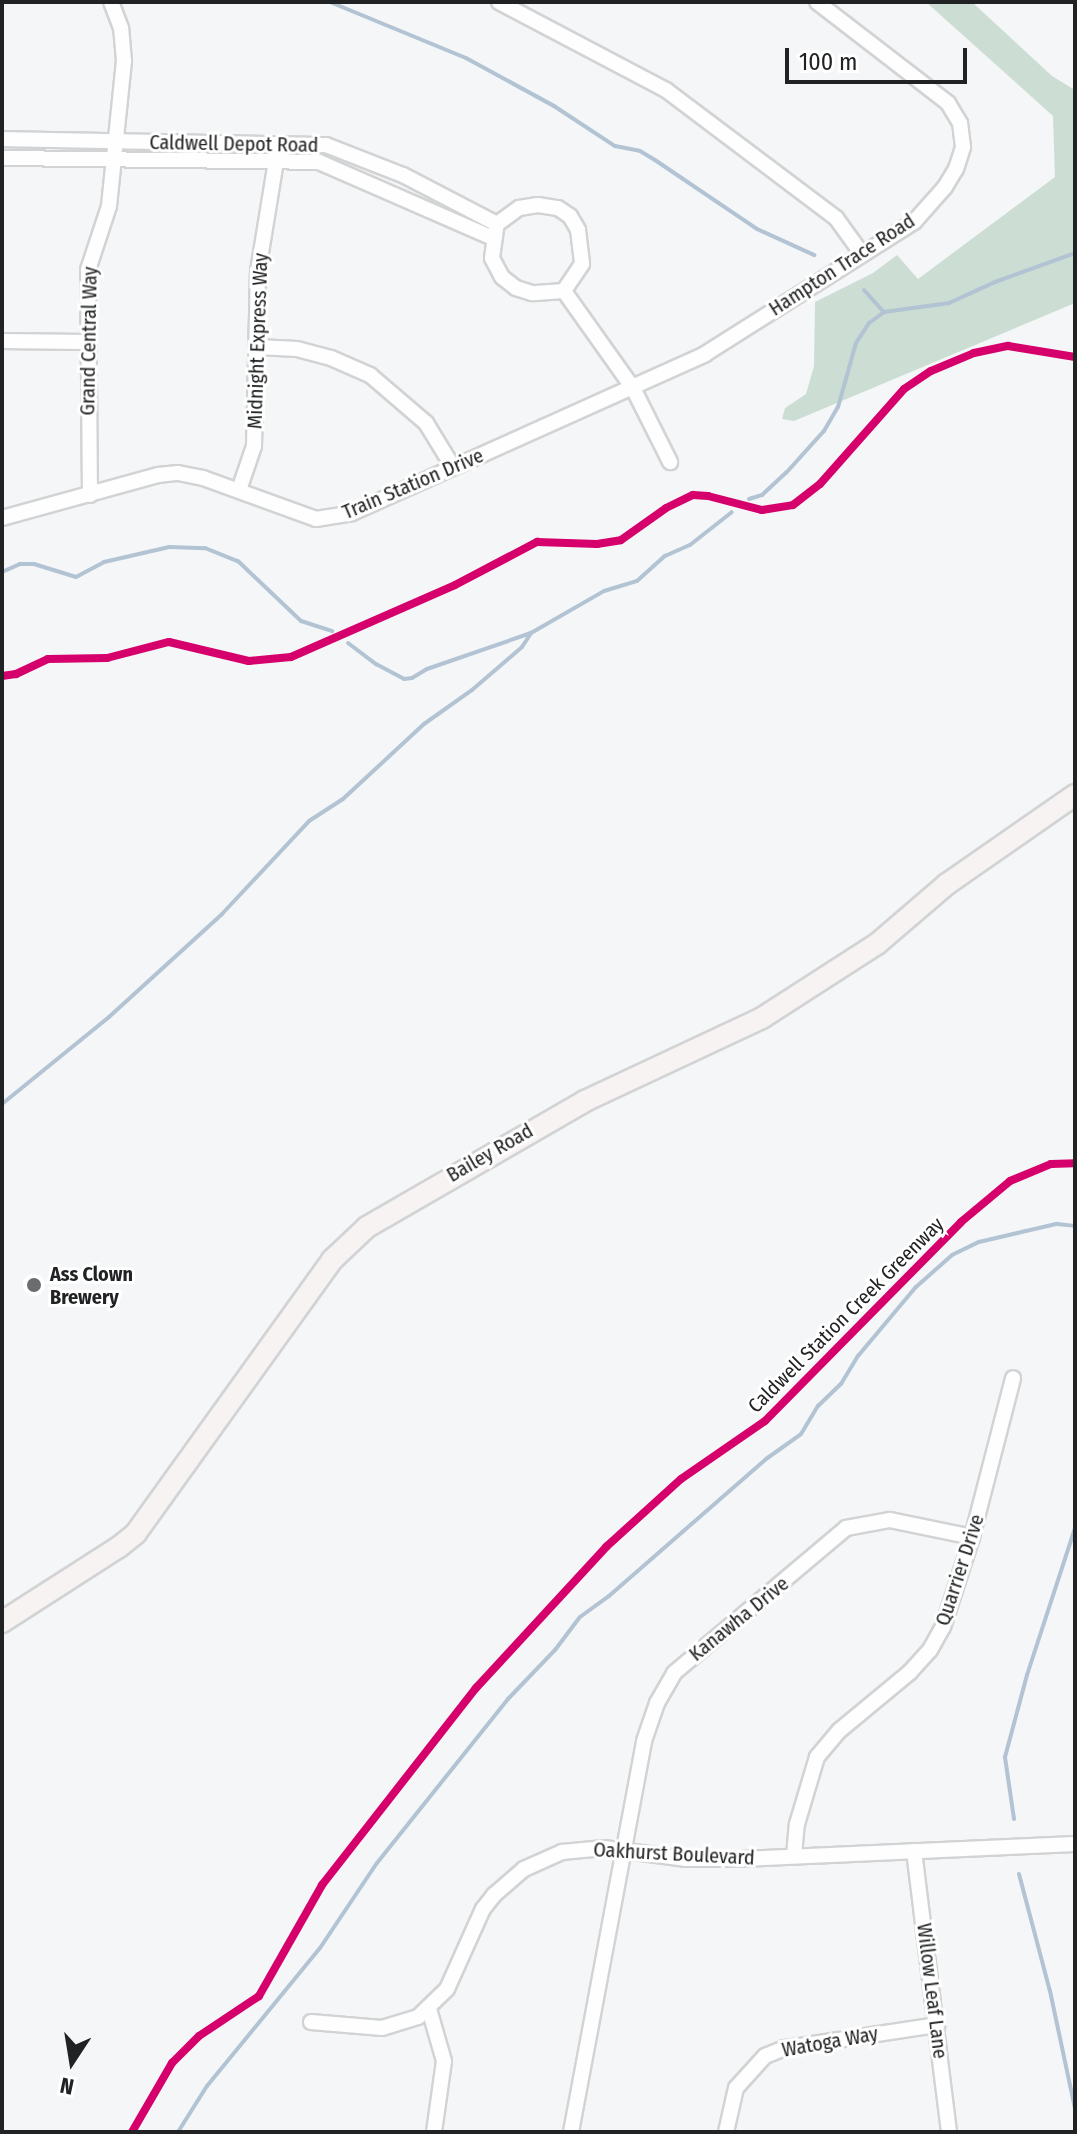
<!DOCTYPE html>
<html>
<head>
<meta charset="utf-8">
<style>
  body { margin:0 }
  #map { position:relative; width:1077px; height:2134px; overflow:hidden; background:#f5f6f7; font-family:"Fira Sans Condensed",sans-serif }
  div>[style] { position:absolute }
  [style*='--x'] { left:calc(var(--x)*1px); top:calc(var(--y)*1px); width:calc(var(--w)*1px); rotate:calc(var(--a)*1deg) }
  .forest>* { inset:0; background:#ccddd4 }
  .stream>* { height:4px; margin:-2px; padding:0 2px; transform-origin:2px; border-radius:2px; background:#b2c3d3 }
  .roads { filter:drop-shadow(2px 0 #d2d3d4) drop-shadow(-2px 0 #d2d3d4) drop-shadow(0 2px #d2d3d4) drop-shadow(0 -2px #d2d3d4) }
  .street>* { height:14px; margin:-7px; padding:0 7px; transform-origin:7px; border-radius:7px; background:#fefefe }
  .secondary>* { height:20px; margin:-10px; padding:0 10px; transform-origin:10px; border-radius:10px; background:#f7f3f2 }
  .cycleway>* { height:8px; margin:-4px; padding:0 4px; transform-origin:4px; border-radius:4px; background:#d6006c }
  .dots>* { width:22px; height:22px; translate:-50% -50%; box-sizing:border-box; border:4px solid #fff; border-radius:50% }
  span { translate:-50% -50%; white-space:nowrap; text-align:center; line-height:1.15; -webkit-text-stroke:6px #fff; paint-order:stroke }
  .street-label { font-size:20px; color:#212223 }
  .poi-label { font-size:20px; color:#212223; font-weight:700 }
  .left { translate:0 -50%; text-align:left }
  .frame { position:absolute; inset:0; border:4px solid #212223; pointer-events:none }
  .north { position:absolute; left:32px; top:2022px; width:80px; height:80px; -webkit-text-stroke:6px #fff; paint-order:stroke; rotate:192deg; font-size:22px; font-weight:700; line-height:32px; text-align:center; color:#212223 }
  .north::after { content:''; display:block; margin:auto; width:28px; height:36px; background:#212223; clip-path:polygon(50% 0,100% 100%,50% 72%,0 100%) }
  .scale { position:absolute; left:785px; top:48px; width:182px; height:36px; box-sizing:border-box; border:4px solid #212223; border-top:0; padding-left:10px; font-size:24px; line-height:28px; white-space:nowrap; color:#212223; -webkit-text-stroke:6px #fff; paint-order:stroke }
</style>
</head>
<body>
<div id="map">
  <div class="forest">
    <div style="clip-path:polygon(926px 2px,972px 2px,1052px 76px,1075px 90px,1075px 303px,794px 421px,782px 419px,785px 408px,806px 394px,814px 366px,815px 302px,873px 273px,897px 255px,918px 279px,1055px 177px,1053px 116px)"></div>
  </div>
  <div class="stream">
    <div style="--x:330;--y:2;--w:147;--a:22.4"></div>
    <div style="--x:466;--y:58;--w:100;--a:28.6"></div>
    <div style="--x:554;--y:106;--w:73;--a:33.3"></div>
    <div style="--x:615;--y:146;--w:25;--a:11"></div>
    <div style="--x:640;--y:151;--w:17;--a:31"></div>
    <div style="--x:655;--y:160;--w:123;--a:34.1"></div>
    <div style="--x:757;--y:229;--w:63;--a:24.5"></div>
    <div style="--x:864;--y:290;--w:30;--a:48"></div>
    <div style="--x:749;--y:499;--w:14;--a:-17"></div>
    <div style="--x:762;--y:495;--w:33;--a:-43"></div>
    <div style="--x:786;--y:473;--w:57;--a:-47.9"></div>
    <div style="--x:824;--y:431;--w:28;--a:-60"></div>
    <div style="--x:838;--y:407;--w:66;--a:-74.3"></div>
    <div style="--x:856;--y:343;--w:24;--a:-57"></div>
    <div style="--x:869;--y:323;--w:19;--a:-36"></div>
    <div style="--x:884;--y:312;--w:66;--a:-7.9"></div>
    <div style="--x:949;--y:303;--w:51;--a:-24.5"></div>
    <div style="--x:995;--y:282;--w:85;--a:-19.9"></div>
    <div style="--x:2;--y:572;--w:20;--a:-24"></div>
    <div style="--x:20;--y:564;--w:14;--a:0"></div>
    <div style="--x:34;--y:564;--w:44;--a:17.2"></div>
    <div style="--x:76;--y:577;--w:32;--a:-28"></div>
    <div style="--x:104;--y:562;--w:67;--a:-13"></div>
    <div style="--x:169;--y:547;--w:36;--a:2"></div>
    <div style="--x:205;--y:548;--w:35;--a:22"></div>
    <div style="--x:238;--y:561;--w:87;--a:43.6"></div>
    <div style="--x:301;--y:621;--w:33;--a:18"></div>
    <div style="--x:348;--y:643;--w:35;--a:37"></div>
    <div style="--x:376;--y:664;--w:32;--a:28"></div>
    <div style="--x:404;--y:679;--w:8;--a:-7"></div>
    <div style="--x:412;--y:678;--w:17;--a:-31"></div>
    <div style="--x:427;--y:669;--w:110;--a:-19.1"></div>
    <div style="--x:531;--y:633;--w:84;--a:-29.9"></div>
    <div style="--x:604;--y:591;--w:34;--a:-17"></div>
    <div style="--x:637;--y:581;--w:38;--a:-42"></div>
    <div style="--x:665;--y:556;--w:27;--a:-24"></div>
    <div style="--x:690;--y:545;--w:53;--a:-38.2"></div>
    <div style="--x:2;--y:1104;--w:138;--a:-39.1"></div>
    <div style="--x:109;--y:1017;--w:153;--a:-42.3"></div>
    <div style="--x:222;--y:914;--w:127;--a:-46.9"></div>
    <div style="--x:309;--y:821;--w:40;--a:-32.9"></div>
    <div style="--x:343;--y:799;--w:110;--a:-42.8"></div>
    <div style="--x:424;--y:724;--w:59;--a:-35.3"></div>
    <div style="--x:472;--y:690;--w:66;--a:-40.7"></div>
    <div style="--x:522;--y:647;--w:17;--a:-57"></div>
    <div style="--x:1014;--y:1819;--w:63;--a:-98.3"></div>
    <div style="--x:1005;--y:1757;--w:85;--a:-75"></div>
    <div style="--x:1027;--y:1675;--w:155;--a:-71.9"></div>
    <div style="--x:1019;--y:1874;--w:121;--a:75.2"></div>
    <div style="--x:1050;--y:1991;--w:121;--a:78"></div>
    <div style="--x:178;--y:2132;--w:54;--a:-57.8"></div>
    <div style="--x:207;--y:2086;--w:178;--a:-50.7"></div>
    <div style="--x:320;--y:1948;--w:102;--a:-56.2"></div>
    <div style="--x:377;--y:1863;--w:210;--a:-51.4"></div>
    <div style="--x:508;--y:1699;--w:68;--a:-46.2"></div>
    <div style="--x:555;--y:1650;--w:41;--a:-52.9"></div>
    <div style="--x:580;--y:1617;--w:36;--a:-36"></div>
    <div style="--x:609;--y:1596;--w:208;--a:-41.1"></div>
    <div style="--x:766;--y:1459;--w:43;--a:-35.5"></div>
    <div style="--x:801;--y:1434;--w:33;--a:-59"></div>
    <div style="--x:818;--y:1406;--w:32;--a:-44"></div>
    <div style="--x:841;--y:1384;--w:33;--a:-59"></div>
    <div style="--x:858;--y:1356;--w:90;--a:-50"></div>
    <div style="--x:916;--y:1287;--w:48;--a:-41.6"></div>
    <div style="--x:952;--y:1255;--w:30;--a:-26"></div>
    <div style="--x:979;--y:1242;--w:48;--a:-13.2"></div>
    <div style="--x:1026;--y:1231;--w:32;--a:-13"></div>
    <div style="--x:1057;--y:1224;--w:18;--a:6"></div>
  </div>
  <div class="roads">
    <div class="street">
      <div style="--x:499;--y:2;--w:189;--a:27.8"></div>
      <div style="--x:666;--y:90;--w:213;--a:37"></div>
      <div style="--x:836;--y:218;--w:44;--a:54.2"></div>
      <div style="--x:2;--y:139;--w:324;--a:1.1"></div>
      <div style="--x:326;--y:145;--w:83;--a:21.3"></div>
      <div style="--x:403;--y:175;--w:106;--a:27.5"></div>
      <div style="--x:2;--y:158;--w:317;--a:0.7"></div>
      <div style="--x:319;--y:162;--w:190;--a:23.6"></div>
      <div style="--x:538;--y:205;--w:20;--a:9"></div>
      <div style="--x:558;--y:208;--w:14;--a:34"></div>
      <div style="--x:570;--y:216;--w:16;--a:60"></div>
      <div style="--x:578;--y:230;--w:34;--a:83"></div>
      <div style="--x:582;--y:264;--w:32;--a:124"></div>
      <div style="--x:564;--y:291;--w:32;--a:176"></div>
      <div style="--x:532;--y:293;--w:17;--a:-163"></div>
      <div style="--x:516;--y:288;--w:18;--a:-142"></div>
      <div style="--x:502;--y:277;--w:21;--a:-118"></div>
      <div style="--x:492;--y:258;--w:34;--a:-82"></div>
      <div style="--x:497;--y:224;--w:27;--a:-36"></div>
      <div style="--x:519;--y:208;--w:19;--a:-9"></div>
      <div style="--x:564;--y:291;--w:119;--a:54.6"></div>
      <div style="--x:633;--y:388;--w:83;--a:63.4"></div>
      <div style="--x:2;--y:341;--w:84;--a:0.7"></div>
      <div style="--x:257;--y:347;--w:40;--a:2.9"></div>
      <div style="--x:297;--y:349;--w:35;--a:15"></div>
      <div style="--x:331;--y:358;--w:43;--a:23.6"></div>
      <div style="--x:370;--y:375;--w:74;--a:40.6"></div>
      <div style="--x:426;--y:423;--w:52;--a:58.5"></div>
      <div style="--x:239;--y:490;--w:46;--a:-71.2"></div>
      <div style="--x:254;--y:446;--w:175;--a:-88.7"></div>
      <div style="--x:258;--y:271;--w:118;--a:-80.7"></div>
      <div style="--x:90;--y:495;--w:225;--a:-90.5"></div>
      <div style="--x:88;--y:270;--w:67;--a:-71.8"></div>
      <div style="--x:109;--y:206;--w:146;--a:-84.1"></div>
      <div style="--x:124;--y:61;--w:33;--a:-95"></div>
      <div style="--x:121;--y:28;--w:28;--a:-111"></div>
      <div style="--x:2;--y:518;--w:162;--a:-15.4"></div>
      <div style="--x:158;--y:475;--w:20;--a:-6"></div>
      <div style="--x:178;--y:473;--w:25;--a:11"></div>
      <div style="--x:203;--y:478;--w:120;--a:19.9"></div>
      <div style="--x:316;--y:519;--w:36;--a:-9"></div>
      <div style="--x:352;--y:513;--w:387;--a:-24.2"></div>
      <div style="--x:705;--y:354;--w:247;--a:-32.3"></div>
      <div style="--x:914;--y:222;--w:47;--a:-48.5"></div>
      <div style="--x:945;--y:187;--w:21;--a:-59"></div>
      <div style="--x:956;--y:169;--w:23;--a:-72"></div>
      <div style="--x:963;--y:147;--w:24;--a:-97"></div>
      <div style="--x:960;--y:123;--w:23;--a:-121"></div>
      <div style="--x:948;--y:103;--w:165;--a:-142.4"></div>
      <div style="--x:914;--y:1851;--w:283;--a:82.9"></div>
      <div style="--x:794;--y:1856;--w:32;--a:-85"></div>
      <div style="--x:797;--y:1824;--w:70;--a:-73.4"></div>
      <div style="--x:817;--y:1757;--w:35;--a:-50"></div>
      <div style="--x:840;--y:1730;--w:91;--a:-39.6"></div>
      <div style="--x:910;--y:1672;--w:30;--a:-48"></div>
      <div style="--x:930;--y:1650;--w:26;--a:-61"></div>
      <div style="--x:943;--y:1627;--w:95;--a:-72.1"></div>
      <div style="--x:972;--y:1537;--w:164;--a:-75.5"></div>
      <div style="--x:429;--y:2009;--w:54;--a:73.9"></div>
      <div style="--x:444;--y:2061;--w:72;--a:98"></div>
      <div style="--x:311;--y:2022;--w:71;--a:4.8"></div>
      <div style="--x:382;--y:2028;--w:38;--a:-17"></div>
      <div style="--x:418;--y:2017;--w:40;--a:-44"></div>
      <div style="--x:447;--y:1989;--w:88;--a:-65.8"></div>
      <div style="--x:483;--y:1909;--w:18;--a:-52"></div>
      <div style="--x:494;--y:1895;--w:40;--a:-41"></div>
      <div style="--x:524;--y:1869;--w:42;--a:-24.1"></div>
      <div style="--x:562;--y:1852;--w:42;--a:-5.4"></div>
      <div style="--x:604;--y:1848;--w:83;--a:7.6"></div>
      <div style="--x:686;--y:1859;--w:56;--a:0"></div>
      <div style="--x:742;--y:1859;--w:333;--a:-2.6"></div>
      <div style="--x:571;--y:2132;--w:398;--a:-79.4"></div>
      <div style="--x:644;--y:1741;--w:40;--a:-71.1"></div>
      <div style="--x:657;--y:1703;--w:34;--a:-60"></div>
      <div style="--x:674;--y:1673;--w:225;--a:-40.1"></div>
      <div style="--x:846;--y:1528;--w:45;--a:-10.3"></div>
      <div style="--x:890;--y:1520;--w:84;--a:11.7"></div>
      <div style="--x:726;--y:2132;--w:45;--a:-77.2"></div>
      <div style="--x:736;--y:2088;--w:43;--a:-47.8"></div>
      <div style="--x:765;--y:2056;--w:22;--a:-22"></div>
      <div style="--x:785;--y:2048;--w:154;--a:-8.6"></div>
    </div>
    <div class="secondary">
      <div style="--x:2;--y:1622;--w:139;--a:-32.7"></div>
      <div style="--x:119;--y:1547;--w:22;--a:-39"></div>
      <div style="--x:136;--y:1533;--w:336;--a:-54.3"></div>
      <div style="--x:332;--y:1260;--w:48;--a:-43.3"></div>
      <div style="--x:367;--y:1227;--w:252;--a:-30"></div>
      <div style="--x:585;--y:1101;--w:195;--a:-25.1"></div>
      <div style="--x:762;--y:1018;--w:137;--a:-32.8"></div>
      <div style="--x:877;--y:944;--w:92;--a:-40.6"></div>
      <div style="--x:947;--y:884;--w:156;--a:-34.8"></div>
    </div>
  </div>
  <div class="cycleway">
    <div style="--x:2;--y:676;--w:14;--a:-8"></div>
    <div style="--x:16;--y:674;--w:35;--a:-25"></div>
    <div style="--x:48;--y:659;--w:59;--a:-1"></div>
    <div style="--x:107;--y:658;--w:64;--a:-14.5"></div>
    <div style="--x:169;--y:642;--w:82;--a:13.4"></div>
    <div style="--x:249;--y:661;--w:42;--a:-5.4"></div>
    <div style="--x:291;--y:657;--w:179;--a:-23.7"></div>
    <div style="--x:455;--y:585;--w:93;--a:-27.7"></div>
    <div style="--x:537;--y:542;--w:60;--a:1.9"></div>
    <div style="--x:597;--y:544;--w:24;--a:-9"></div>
    <div style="--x:621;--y:540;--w:55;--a:-35.4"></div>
    <div style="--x:666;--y:508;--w:30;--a:-26"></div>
    <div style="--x:693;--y:495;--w:15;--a:4"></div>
    <div style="--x:708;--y:496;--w:56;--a:14.5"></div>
    <div style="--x:762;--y:510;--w:31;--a:-9"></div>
    <div style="--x:793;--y:505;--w:34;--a:-38"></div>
    <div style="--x:820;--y:484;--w:127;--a:-48.5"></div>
    <div style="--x:904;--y:389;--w:32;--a:-34"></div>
    <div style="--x:931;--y:371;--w:47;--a:-22.7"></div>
    <div style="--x:974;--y:353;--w:35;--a:-12"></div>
    <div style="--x:1008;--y:346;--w:68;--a:9.3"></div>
    <div style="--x:132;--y:2132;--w:80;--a:-59.9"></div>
    <div style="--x:172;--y:2063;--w:38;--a:-45"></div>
    <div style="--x:199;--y:2036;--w:72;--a:-33.7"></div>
    <div style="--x:259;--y:1996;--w:128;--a:-60.4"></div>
    <div style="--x:322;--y:1885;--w:250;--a:-52"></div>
    <div style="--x:476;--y:1688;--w:192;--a:-47.3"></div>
    <div style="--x:606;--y:1547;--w:101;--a:-42.2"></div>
    <div style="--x:681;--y:1479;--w:102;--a:-34.6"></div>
    <div style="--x:765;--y:1421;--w:279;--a:-45.4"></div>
    <div style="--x:961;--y:1222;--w:64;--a:-39.9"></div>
    <div style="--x:1010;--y:1181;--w:44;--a:-22.5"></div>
    <div style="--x:1051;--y:1164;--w:24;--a:-2"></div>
  </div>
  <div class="dots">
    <div style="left:34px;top:1285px;background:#6b6c6d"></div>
  </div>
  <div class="street-label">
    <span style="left:234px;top:144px;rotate:1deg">Caldwell Depot Road</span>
    <span style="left:842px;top:265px;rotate:-33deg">Hampton Trace Road</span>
    <span style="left:89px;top:341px;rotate:-89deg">Grand Central Way</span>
    <span style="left:258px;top:341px;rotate:-88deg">Midnight Express Way</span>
    <span style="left:413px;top:484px;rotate:-23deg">Train Station Drive</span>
    <span style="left:490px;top:1153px;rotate:-30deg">Bailey Road</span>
    <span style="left:846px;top:1315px;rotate:-45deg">Caldwell Station Creek Greenway</span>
    <span style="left:960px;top:1570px;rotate:-72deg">Quarrier Drive</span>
    <span style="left:739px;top:1619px;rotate:-39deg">Kanawha Drive</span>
    <span style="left:674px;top:1854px;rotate:3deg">Oakhurst Boulevard</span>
    <span style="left:932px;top:1991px;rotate:83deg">Willow Leaf Lane</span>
    <span style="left:830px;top:2042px;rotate:-10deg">Watoga Way</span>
  </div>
  <div class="poi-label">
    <span class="left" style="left:50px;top:1286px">Ass Clown<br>Brewery</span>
  </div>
  <div class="frame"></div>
  <div class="north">N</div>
  <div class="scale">100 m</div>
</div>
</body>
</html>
